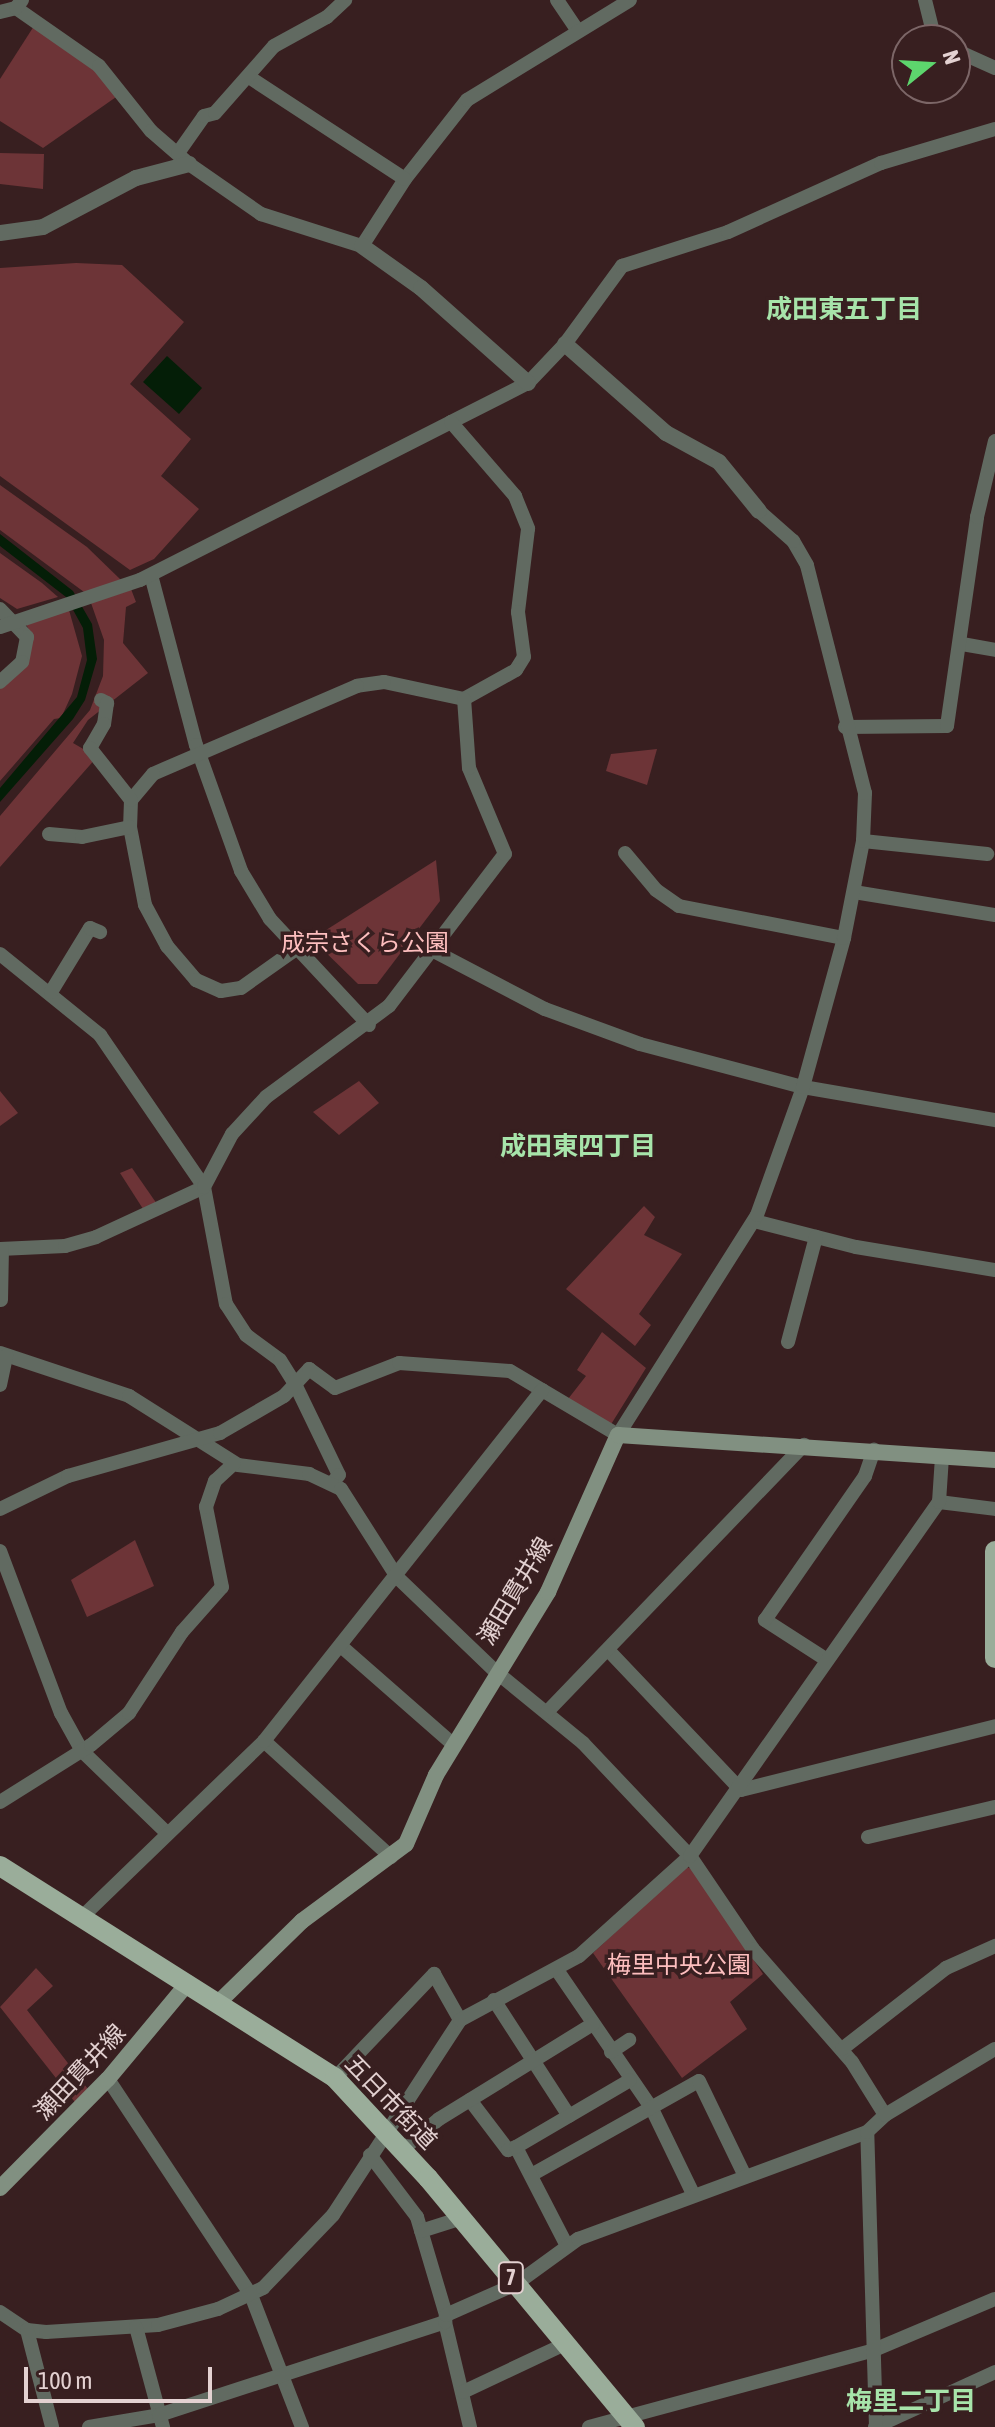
<!DOCTYPE html>
<html>
<head>
<meta charset="utf-8">
<style>
  body { margin:0 }
  #map { position:relative; width:995px; height:2427px; overflow:hidden; background:#381f20; font-family:"Asap Condensed","Noto Sans JP",sans-serif }
  div>[style] { position:absolute }
  [style*='--x'] { left:calc(var(--x)*1px); top:calc(var(--y)*1px); width:calc(var(--w)*1px); rotate:calc(var(--a)*1deg) }
  .green>* { inset:0; background:#6d3437 }
  .water>* { inset:0; background:#041e07 }
  .minor>* { height:14px; margin:-7px; padding:0 7px; transform-origin:7px; border-radius:7px; background:#616a61 }
  .tertiary>* { height:16px; margin:-8px; padding:0 8px; transform-origin:8px; border-radius:8px; background:#616a61 }
  .secondary>* { height:16px; margin:-8px; padding:0 8px; transform-origin:8px; border-radius:8px; background:#819081 }
  .primary>* { height:20px; margin:-10px; padding:0 10px; transform-origin:10px; border-radius:10px; background:#9aad9a }
  span { translate:-50% -50%; white-space:nowrap; text-align:center; line-height:1.15; -webkit-text-stroke:7px #381f20; paint-order:stroke }
  .shield-label span { padding:2px 6px; background:#381f20; border:2px solid; border-radius:6px; -webkit-text-stroke-width:0 }
  .shield-label { font-size:22px; color:#e3d1d1; font-weight:700 }
  .park-label { font-size:24px; color:#fdbebe }
  .street-label { font-size:24px; color:#e3d1d1 }
  .neighbourhood-label { font-size:26px; color:#a7e4aa; font-weight:700 }
  .north { position:absolute; left:891px; top:24px; width:80px; height:80px; box-sizing:border-box; background:#381f20; border:2px solid #7c6667; border-radius:50%; rotate:72deg; font-size:22px; font-weight:700; line-height:32px; text-align:center; color:#e3d1d1 }
  .north::after { content:''; display:block; margin:auto; width:28px; height:36px; background:#5dd56d; clip-path:polygon(50% 0,100% 100%,50% 72%,0 100%) }
  .scale { position:absolute; left:24px; top:2367px; width:188px; height:36px; box-sizing:border-box; border:4px solid #e3d1d1; border-top:0; padding-left:10px; font-size:24px; line-height:28px; white-space:nowrap; color:#e3d1d1; -webkit-text-stroke:6px #381f20; paint-order:stroke }
</style>
</head>
<body>
<div id="map">
  <div class="green">
    <div style="clip-path:polygon(34px 26px,96px 69px,119px 95px,43px 148px,0 121px,0 79px)"></div>
    <div style="clip-path:polygon(0 153px,44px 154px,43px 189px,0 184px)"></div>
    <div style="clip-path:polygon(76px 263px,122px 265px,184px 322px,130px 384px,191px 439px,161px 476px,199px 509px,154px 559px,130px 570px,0 476px,0 268px)"></div>
    <div style="clip-path:polygon(0 485px,87px 547px,122px 581px,84px 592px,0 530px)"></div>
    <div style="clip-path:polygon(0 553px,42px 583px,58px 597px,17px 609px,0 598px)"></div>
    <div style="clip-path:polygon(131px 589px,136px 602px,126px 607px,123px 643px,148px 673px,88px 720px,73px 743px,97px 757px,0 867px,0 816px,90px 710px,103px 676px,104px 640px,91px 603px)"></div>
    <div style="clip-path:polygon(69px 610px,82px 656px,72px 694px,61px 718px,54px 719px,0 781px,0 689px,25px 665px,32px 636px,25px 622px)"></div>
    <div style="clip-path:polygon(657px 749px,647px 785px,606px 771px,611px 754px)"></div>
    <div style="clip-path:polygon(436px 860px,440px 901px,377px 984px,358px 984px,312px 939px)"></div>
    <div style="clip-path:polygon(359px 1081px,379px 1103px,339px 1135px,313px 1112px)"></div>
    <div style="clip-path:polygon(0 1091px,18px 1113px,0 1126px)"></div>
    <div style="clip-path:polygon(132px 1168px,157px 1204px,145px 1212px,120px 1173px)"></div>
    <div style="clip-path:polygon(644px 1206px,655px 1217px,644px 1235px,682px 1254px,639px 1314px,651px 1325px,635px 1346px,566px 1289px)"></div>
    <div style="clip-path:polygon(602px 1332px,646px 1368px,610px 1426px,568px 1399px,586px 1376px,577px 1370px)"></div>
    <div style="clip-path:polygon(135px 1540px,154px 1586px,87px 1617px,71px 1580px)"></div>
    <div style="clip-path:polygon(686px 1867px,693px 1869px,763px 1974px,730px 2002px,747px 2029px,682px 2078px,593px 1953px)"></div>
    <div style="clip-path:polygon(36px 1968px,53px 1986px,27px 2010px,91px 2093px,78px 2106px,0 2007px)"></div>
  </div>
  <div class="water">
    <div style="clip-path:polygon(167px 356px,202px 388px,179px 414px,143px 382px)"></div>
    <div style="clip-path:polygon(0 534px,73px 591px,92px 624px,97px 659px,85px 700px,73px 719px,0 802px,0 788px,77px 697px,87px 660px,83px 628px,66px 597px,0 546px)"></div>
  </div>
  <div class="minor">
    <div style="--x:557;--y:0;--w:36;--a:56"></div>
    <div style="--x:925;--y:0;--w:41;--a:76"></div>
    <div style="--x:16;--y:8;--w:101;--a:34.9"></div>
    <div style="--x:99;--y:66;--w:83;--a:51.3"></div>
    <div style="--x:151;--y:131;--w:50;--a:41"></div>
    <div style="--x:189;--y:164;--w:88;--a:34.8"></div>
    <div style="--x:261;--y:214;--w:106;--a:17.6"></div>
    <div style="--x:362;--y:246;--w:80;--a:-57.3"></div>
    <div style="--x:405;--y:179;--w:100;--a:-51.9"></div>
    <div style="--x:467;--y:100;--w:191;--a:-31.5"></div>
    <div style="--x:0;--y:12;--w:16;--a:-14"></div>
    <div style="--x:16;--y:8;--w:10;--a:-53"></div>
    <div style="--x:955;--y:50;--w:44;--a:24.2"></div>
    <div style="--x:249;--y:77;--w:186;--a:33.2"></div>
    <div style="--x:178;--y:153;--w:45;--a:-54.9"></div>
    <div style="--x:204;--y:116;--w:11;--a:-15"></div>
    <div style="--x:215;--y:113;--w:89;--a:-48.6"></div>
    <div style="--x:274;--y:46;--w:60;--a:-28.7"></div>
    <div style="--x:327;--y:17;--w:25;--a:-43"></div>
    <div style="--x:451;--y:422;--w:86;--a:-26.9"></div>
    <div style="--x:528;--y:383;--w:54;--a:-46.5"></div>
    <div style="--x:565;--y:344;--w:97;--a:-53.8"></div>
    <div style="--x:622;--y:266;--w:111;--a:-17.8"></div>
    <div style="--x:728;--y:232;--w:168;--a:-24.3"></div>
    <div style="--x:881;--y:163;--w:119;--a:-16.6"></div>
    <div style="--x:151;--y:575;--w:176;--a:75.2"></div>
    <div style="--x:196;--y:745;--w:134;--a:70.3"></div>
    <div style="--x:241;--y:871;--w:56;--a:58.9"></div>
    <div style="--x:270;--y:919;--w:145;--a:47"></div>
    <div style="--x:0;--y:609;--w:39;--a:46"></div>
    <div style="--x:27;--y:637;--w:25;--a:101"></div>
    <div style="--x:22;--y:662;--w:30;--a:138"></div>
    <div style="--x:0;--y:627;--w:148;--a:-18.6"></div>
    <div style="--x:140;--y:580;--w:349;--a:-26.9"></div>
    <div style="--x:451;--y:422;--w:98;--a:49.1"></div>
    <div style="--x:515;--y:496;--w:35;--a:68"></div>
    <div style="--x:528;--y:529;--w:84;--a:96.9"></div>
    <div style="--x:518;--y:612;--w:45;--a:82.4"></div>
    <div style="--x:524;--y:657;--w:15;--a:122"></div>
    <div style="--x:516;--y:670;--w:60;--a:150.9"></div>
    <div style="--x:464;--y:699;--w:82;--a:-168"></div>
    <div style="--x:384;--y:682;--w:27;--a:172"></div>
    <div style="--x:357;--y:686;--w:222;--a:156.7"></div>
    <div style="--x:153;--y:774;--w:34;--a:130"></div>
    <div style="--x:131;--y:800;--w:27;--a:92"></div>
    <div style="--x:130;--y:827;--w:79;--a:79.1"></div>
    <div style="--x:145;--y:905;--w:47;--a:61.8"></div>
    <div style="--x:167;--y:946;--w:45;--a:49.5"></div>
    <div style="--x:196;--y:980;--w:27;--a:24"></div>
    <div style="--x:221;--y:991;--w:20;--a:-9"></div>
    <div style="--x:241;--y:988;--w:67;--a:-35.3"></div>
    <div style="--x:962;--y:644;--w:34;--a:10"></div>
    <div style="--x:101;--y:700;--w:7;--a:27"></div>
    <div style="--x:107;--y:703;--w:21;--a:98"></div>
    <div style="--x:104;--y:724;--w:28;--a:120"></div>
    <div style="--x:90;--y:748;--w:66;--a:51.7"></div>
    <div style="--x:845;--y:727;--w:102;--a:-0.6"></div>
    <div style="--x:947;--y:726;--w:211;--a:-81.8"></div>
    <div style="--x:977;--y:517;--w:78;--a:-76.7"></div>
    <div style="--x:49;--y:834;--w:33;--a:5"></div>
    <div style="--x:82;--y:837;--w:49;--a:-11.8"></div>
    <div style="--x:863;--y:841;--w:125;--a:6"></div>
    <div style="--x:625;--y:853;--w:48;--a:50"></div>
    <div style="--x:656;--y:890;--w:28;--a:35"></div>
    <div style="--x:679;--y:906;--w:168;--a:11"></div>
    <div style="--x:854;--y:892;--w:143;--a:9.3"></div>
    <div style="--x:430;--y:949;--w:130;--a:27.6"></div>
    <div style="--x:545;--y:1009;--w:101;--a:20.2"></div>
    <div style="--x:640;--y:1044;--w:169;--a:14.8"></div>
    <div style="--x:803;--y:1087;--w:195;--a:9.8"></div>
    <div style="--x:0;--y:954;--w:129;--a:39"></div>
    <div style="--x:100;--y:1035;--w:184;--a:55.6"></div>
    <div style="--x:204;--y:1187;--w:119;--a:79.4"></div>
    <div style="--x:226;--y:1304;--w:37;--a:57"></div>
    <div style="--x:246;--y:1335;--w:42;--a:36.3"></div>
    <div style="--x:280;--y:1360;--w:26;--a:58"></div>
    <div style="--x:294;--y:1382;--w:103;--a:64.2"></div>
    <div style="--x:339;--y:1475;--w:11;--a:131"></div>
    <div style="--x:51;--y:992;--w:75;--a:-58.6"></div>
    <div style="--x:90;--y:928;--w:11;--a:22"></div>
    <div style="--x:754;--y:1221;--w:105;--a:14.3"></div>
    <div style="--x:856;--y:1247;--w:141;--a:9.4"></div>
    <div style="--x:0;--y:1249;--w:65;--a:-2.6"></div>
    <div style="--x:65;--y:1246;--w:32;--a:-16"></div>
    <div style="--x:96;--y:1237;--w:119;--a:-24.8"></div>
    <div style="--x:204;--y:1187;--w:60;--a:-62.2"></div>
    <div style="--x:232;--y:1134;--w:50;--a:-47.4"></div>
    <div style="--x:266;--y:1097;--w:153;--a:-36.5"></div>
    <div style="--x:389;--y:1006;--w:191;--a:-52.7"></div>
    <div style="--x:505;--y:854;--w:93;--a:-112.7"></div>
    <div style="--x:469;--y:768;--w:69;--a:-94.1"></div>
    <div style="--x:1;--y:1300;--w:51;--a:-88.9"></div>
    <div style="--x:788;--y:1342;--w:109;--a:-75.1"></div>
    <div style="--x:0;--y:1353;--w:136;--a:18.4"></div>
    <div style="--x:129;--y:1396;--w:129;--a:32.3"></div>
    <div style="--x:238;--y:1465;--w:72;--a:7.2"></div>
    <div style="--x:309;--y:1474;--w:35;--a:25"></div>
    <div style="--x:341;--y:1489;--w:104;--a:57.5"></div>
    <div style="--x:397;--y:1577;--w:136;--a:43.8"></div>
    <div style="--x:495;--y:1671;--w:114;--a:39.3"></div>
    <div style="--x:583;--y:1743;--w:156;--a:46.6"></div>
    <div style="--x:690;--y:1856;--w:112;--a:55.9"></div>
    <div style="--x:753;--y:1949;--w:150;--a:48.8"></div>
    <div style="--x:852;--y:2062;--w:62;--a:58.1"></div>
    <div style="--x:0;--y:1385;--w:30;--a:-78"></div>
    <div style="--x:939;--y:1502;--w:56;--a:7.1"></div>
    <div style="--x:0;--y:1509;--w:76;--a:-25.9"></div>
    <div style="--x:68;--y:1476;--w:158;--a:-15.8"></div>
    <div style="--x:220;--y:1433;--w:74;--a:-30"></div>
    <div style="--x:284;--y:1396;--w:37;--a:-47"></div>
    <div style="--x:309;--y:1369;--w:32;--a:36"></div>
    <div style="--x:335;--y:1388;--w:69;--a:-21.3"></div>
    <div style="--x:399;--y:1363;--w:111;--a:4.1"></div>
    <div style="--x:510;--y:1371;--w:126;--a:30.7"></div>
    <div style="--x:618;--y:1435;--w:260;--a:-57.7"></div>
    <div style="--x:757;--y:1215;--w:136;--a:-70.2"></div>
    <div style="--x:803;--y:1087;--w:155;--a:-74.6"></div>
    <div style="--x:844;--y:938;--w:99;--a:-78.9"></div>
    <div style="--x:863;--y:841;--w:48;--a:-87.6"></div>
    <div style="--x:865;--y:793;--w:235;--a:-104.3"></div>
    <div style="--x:807;--y:565;--w:28;--a:-120"></div>
    <div style="--x:793;--y:541;--w:45;--a:-138.6"></div>
    <div style="--x:0;--y:1551;--w:173;--a:69.4"></div>
    <div style="--x:61;--y:1713;--w:43;--a:61.1"></div>
    <div style="--x:82;--y:1751;--w:117;--a:44"></div>
    <div style="--x:342;--y:1647;--w:149;--a:41.2"></div>
    <div style="--x:610;--y:1652;--w:190;--a:46.5"></div>
    <div style="--x:741;--y:1790;--w:262;--a:-14.1"></div>
    <div style="--x:827;--y:1660;--w:74;--a:-147.2"></div>
    <div style="--x:765;--y:1620;--w:175;--a:-55.2"></div>
    <div style="--x:865;--y:1476;--w:28;--a:-71"></div>
    <div style="--x:547;--y:1712;--w:371;--a:-46.1"></div>
    <div style="--x:264;--y:1741;--w:172;--a:42.4"></div>
    <div style="--x:0;--y:1802;--w:107;--a:-32.1"></div>
    <div style="--x:91;--y:1745;--w:50;--a:-40.1"></div>
    <div style="--x:129;--y:1713;--w:97;--a:-56.8"></div>
    <div style="--x:182;--y:1632;--w:60;--a:-48.4"></div>
    <div style="--x:222;--y:1587;--w:82;--a:-101.3"></div>
    <div style="--x:206;--y:1507;--w:28;--a:-71"></div>
    <div style="--x:215;--y:1481;--w:26;--a:-43"></div>
    <div style="--x:868;--y:1837;--w:130;--a:-13.3"></div>
    <div style="--x:83;--y:1916;--w:252;--a:-44"></div>
    <div style="--x:264;--y:1741;--w:448;--a:-51.6"></div>
    <div style="--x:557;--y:1970;--w:168;--a:55.6"></div>
    <div style="--x:652;--y:2109;--w:94;--a:64.2"></div>
    <div style="--x:494;--y:2000;--w:138;--a:57.1"></div>
    <div style="--x:842;--y:2049;--w:132;--a:-37.9"></div>
    <div style="--x:946;--y:1968;--w:54;--a:-24.2"></div>
    <div style="--x:611;--y:2052;--w:22;--a:-34"></div>
    <div style="--x:335;--y:2078;--w:144;--a:-46.4"></div>
    <div style="--x:434;--y:1974;--w:53;--a:60.5"></div>
    <div style="--x:108;--y:2079;--w:259;--a:56.5"></div>
    <div style="--x:251;--y:2295;--w:142;--a:68.9"></div>
    <div style="--x:470;--y:2100;--w:63;--a:52.8"></div>
    <div style="--x:508;--y:2150;--w:9;--a:-21"></div>
    <div style="--x:402;--y:2150;--w:48;--a:-40"></div>
    <div style="--x:439;--y:2119;--w:181;--a:-31.7"></div>
    <div style="--x:370;--y:2155;--w:78;--a:52.8"></div>
    <div style="--x:417;--y:2217;--w:102;--a:73.5"></div>
    <div style="--x:533;--y:2174;--w:190;--a:-29.3"></div>
    <div style="--x:699;--y:2081;--w:103;--a:64.2"></div>
    <div style="--x:421;--y:2231;--w:43;--a:-17.6"></div>
    <div style="--x:567;--y:2246;--w:111;--a:-117.3"></div>
    <div style="--x:516;--y:2147;--w:132;--a:-30.4"></div>
    <div style="--x:0;--y:2312;--w:32;--a:34"></div>
    <div style="--x:27;--y:2330;--w:19;--a:6"></div>
    <div style="--x:46;--y:2332;--w:112;--a:-3.6"></div>
    <div style="--x:158;--y:2325;--w:62;--a:-14.9"></div>
    <div style="--x:218;--y:2309;--w:50;--a:-25"></div>
    <div style="--x:263;--y:2288;--w:101;--a:-46.2"></div>
    <div style="--x:333;--y:2215;--w:233;--a:-56.9"></div>
    <div style="--x:460;--y:2020;--w:135;--a:-28.3"></div>
    <div style="--x:579;--y:1956;--w:149;--a:-42"></div>
    <div style="--x:690;--y:1856;--w:433;--a:-54.9"></div>
    <div style="--x:939;--y:1502;--w:45;--a:-86.2"></div>
    <div style="--x:445;--y:2322;--w:108;--a:76.6"></div>
    <div style="--x:136;--y:2327;--w:104;--a:74.9"></div>
    <div style="--x:27;--y:2330;--w:100;--a:75.5"></div>
    <div style="--x:463;--y:2392;--w:115;--a:-25.2"></div>
    <div style="--x:89;--y:2427;--w:71;--a:-9.7"></div>
    <div style="--x:159;--y:2415;--w:301;--a:-18"></div>
    <div style="--x:445;--y:2322;--w:7;--a:-82"></div>
    <div style="--x:446;--y:2315;--w:77;--a:-23.9"></div>
    <div style="--x:516;--y:2284;--w:77;--a:-36"></div>
    <div style="--x:578;--y:2239;--w:308;--a:-20.3"></div>
    <div style="--x:589;--y:2427;--w:295;--a:-15.1"></div>
    <div style="--x:874;--y:2350;--w:131;--a:-22.9"></div>
    <div style="--x:875;--y:2427;--w:132;--a:-24.6"></div>
    <div style="--x:876;--y:2427;--w:295;--a:-91.7"></div>
    <div style="--x:867;--y:2132;--w:25;--a:-43"></div>
    <div style="--x:885;--y:2115;--w:128;--a:-31"></div>
  </div>
  <div class="tertiary">
    <div style="--x:0;--y:233;--w:43;--a:-7.9"></div>
    <div style="--x:43;--y:227;--w:105;--a:-27.8"></div>
    <div style="--x:136;--y:178;--w:55;--a:-14.8"></div>
    <div style="--x:362;--y:246;--w:72;--a:35.4"></div>
    <div style="--x:421;--y:288;--w:143;--a:41.6"></div>
    <div style="--x:565;--y:344;--w:135;--a:41.4"></div>
    <div style="--x:666;--y:433;--w:60;--a:28.7"></div>
    <div style="--x:719;--y:462;--w:63;--a:50.8"></div>
  </div>
  <div class="secondary">
    <div style="--x:219;--y:2002;--w:116;--a:-44.3"></div>
    <div style="--x:302;--y:1921;--w:129;--a:-36.5"></div>
    <div style="--x:406;--y:1844;--w:75;--a:-66.5"></div>
    <div style="--x:436;--y:1775;--w:215;--a:-58.5"></div>
    <div style="--x:548;--y:1592;--w:172;--a:-66"></div>
    <div style="--x:618;--y:1435;--w:378;--a:3.8"></div>
    <div style="--x:0;--y:2188;--w:153;--a:-45.3"></div>
    <div style="--x:108;--y:2079;--w:125;--a:-50.2"></div>
  </div>
  <div class="primary">
    <div style="--x:995;--y:1551;--w:107;--a:90"></div>
    <div style="--x:0;--y:1866;--w:396;--a:32.3"></div>
    <div style="--x:335;--y:2078;--w:137;--a:47.1"></div>
    <div style="--x:428;--y:2178;--w:324;--a:50.3"></div>
  </div>
  <div class="shield-label">
    <span style="left:511px;top:2278px">7</span>
  </div>
  <div class="park-label">
    <span style="left:365px;top:943px">成宗さくら公園</span>
    <span style="left:679px;top:1965px">梅里中央公園</span>
  </div>
  <div class="street-label">
    <span style="left:515px;top:1591px;rotate:-59deg">瀬田貫井線</span>
    <span style="left:80px;top:2072px;rotate:-47deg">瀬田貫井線</span>
    <span style="left:391px;top:2102px;rotate:46deg">五日市街道</span>
  </div>
  <div class="neighbourhood-label">
    <span style="left:844px;top:310px">成田東五丁目</span>
    <span style="left:578px;top:1147px">成田東四丁目</span>
    <span style="left:911px;top:2402px">梅里二丁目</span>
  </div>
  <div class="north">N</div>
  <div class="scale">100 m</div>
</div>
</body>
</html>
